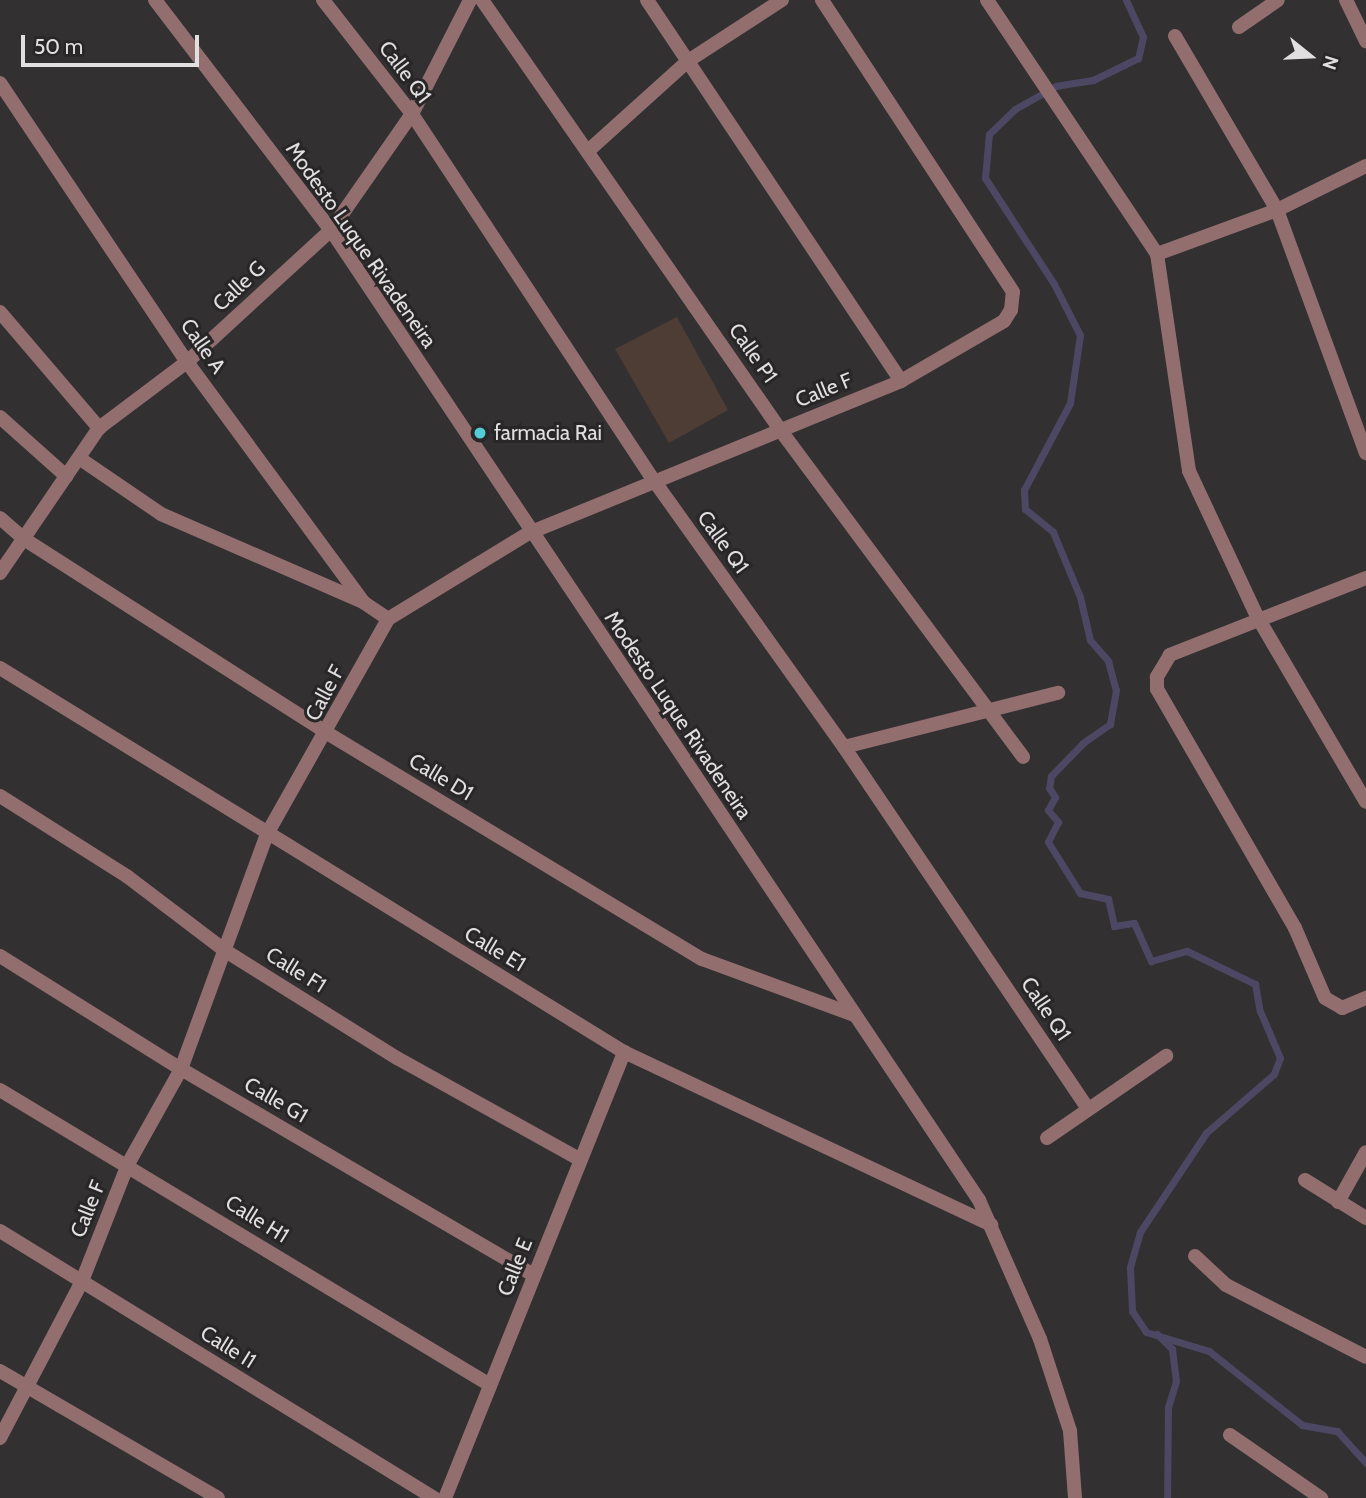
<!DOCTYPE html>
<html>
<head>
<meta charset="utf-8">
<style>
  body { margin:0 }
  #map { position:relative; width:1366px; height:1498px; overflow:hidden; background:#333032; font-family:Cabin,sans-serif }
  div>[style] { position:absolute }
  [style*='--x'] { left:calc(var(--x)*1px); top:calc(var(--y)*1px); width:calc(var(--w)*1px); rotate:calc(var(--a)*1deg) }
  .green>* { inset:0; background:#4e3d35 }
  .stream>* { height:7px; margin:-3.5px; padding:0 3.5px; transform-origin:3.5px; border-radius:3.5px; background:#4c4863 }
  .minor>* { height:14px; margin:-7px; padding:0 7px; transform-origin:7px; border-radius:7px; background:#936e6f }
  .dots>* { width:19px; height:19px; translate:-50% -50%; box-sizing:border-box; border:4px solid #292628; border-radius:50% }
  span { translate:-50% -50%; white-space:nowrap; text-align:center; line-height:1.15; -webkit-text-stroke:6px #292628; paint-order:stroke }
  .street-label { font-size:21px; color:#e1dfe0 }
  .poi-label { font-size:21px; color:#e1dfe0 }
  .left { translate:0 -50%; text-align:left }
  .north { position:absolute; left:1275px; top:21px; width:70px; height:70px; -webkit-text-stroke:5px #292628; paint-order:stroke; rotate:108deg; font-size:19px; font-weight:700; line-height:28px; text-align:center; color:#e1dfe0 }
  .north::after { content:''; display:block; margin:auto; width:24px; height:32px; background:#e1dfe0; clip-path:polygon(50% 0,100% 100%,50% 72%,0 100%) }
  .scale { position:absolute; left:21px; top:35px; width:178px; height:32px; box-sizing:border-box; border:4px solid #e1dfe0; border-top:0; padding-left:9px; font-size:21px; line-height:24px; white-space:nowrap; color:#e1dfe0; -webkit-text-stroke:5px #292628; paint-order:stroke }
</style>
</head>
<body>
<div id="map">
  <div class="green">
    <div style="clip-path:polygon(677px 317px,728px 410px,669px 443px,615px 349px)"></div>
  </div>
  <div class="stream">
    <div style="--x:1126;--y:0;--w:41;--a:65.3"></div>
    <div style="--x:1143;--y:37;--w:22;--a:103"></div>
    <div style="--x:1138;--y:58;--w:50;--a:153.9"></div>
    <div style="--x:1093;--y:80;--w:37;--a:171"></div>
    <div style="--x:1056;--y:86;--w:47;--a:150.7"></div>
    <div style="--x:1015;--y:109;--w:36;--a:136"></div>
    <div style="--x:989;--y:134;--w:44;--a:95.2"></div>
    <div style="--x:985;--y:178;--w:126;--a:56.9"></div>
    <div style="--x:1054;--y:284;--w:57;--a:63"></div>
    <div style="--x:1080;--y:335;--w:69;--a:98.4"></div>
    <div style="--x:1070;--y:403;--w:98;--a:117.9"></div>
    <div style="--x:1024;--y:490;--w:19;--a:87"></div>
    <div style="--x:1025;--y:509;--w:36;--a:39"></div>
    <div style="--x:1053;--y:532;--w:70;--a:67.4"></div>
    <div style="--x:1080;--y:597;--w:44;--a:76.9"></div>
    <div style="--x:1090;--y:640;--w:28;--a:49"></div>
    <div style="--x:1108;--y:661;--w:30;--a:75"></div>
    <div style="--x:1116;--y:690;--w:35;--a:100"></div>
    <div style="--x:1110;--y:724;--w:33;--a:145"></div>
    <div style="--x:1083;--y:743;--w:46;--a:134.1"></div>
    <div style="--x:1051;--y:776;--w:12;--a:99"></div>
    <div style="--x:1049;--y:788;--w:11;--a:56"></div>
    <div style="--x:1055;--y:797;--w:15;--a:118"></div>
    <div style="--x:1048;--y:810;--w:16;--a:50"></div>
    <div style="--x:1058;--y:822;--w:22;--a:117"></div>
    <div style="--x:1048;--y:842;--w:60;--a:57.9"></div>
    <div style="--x:1080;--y:893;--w:29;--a:12"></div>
    <div style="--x:1108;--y:899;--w:28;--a:77"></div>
    <div style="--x:1114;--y:926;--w:20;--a:-9"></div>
    <div style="--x:1134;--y:923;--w:42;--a:65.9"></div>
    <div style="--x:1151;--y:961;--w:37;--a:-16"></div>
    <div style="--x:1187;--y:951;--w:76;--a:25.9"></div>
    <div style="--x:1255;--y:984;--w:27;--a:80"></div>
    <div style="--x:1260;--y:1011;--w:51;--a:66.9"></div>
    <div style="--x:1280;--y:1058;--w:17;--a:111"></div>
    <div style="--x:1274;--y:1074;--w:90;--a:139.1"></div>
    <div style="--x:1206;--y:1133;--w:119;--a:123.7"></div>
    <div style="--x:1140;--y:1232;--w:37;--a:106"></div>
    <div style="--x:1130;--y:1268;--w:43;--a:87.3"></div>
    <div style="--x:1132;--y:1311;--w:25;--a:56"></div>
    <div style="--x:1146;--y:1332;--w:66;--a:16.8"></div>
    <div style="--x:1209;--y:1351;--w:119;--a:38.5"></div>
    <div style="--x:1302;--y:1425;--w:36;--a:10"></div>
    <div style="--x:1337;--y:1431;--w:43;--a:47.8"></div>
    <div style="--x:1157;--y:1334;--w:21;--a:45"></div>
    <div style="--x:1172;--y:1349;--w:32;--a:83"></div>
    <div style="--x:1176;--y:1381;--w:28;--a:107"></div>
    <div style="--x:1168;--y:1408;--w:90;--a:90.6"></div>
  </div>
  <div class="minor">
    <div style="--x:155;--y:0;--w:290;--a:52.6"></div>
    <div style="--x:331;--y:230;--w:1167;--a:56.26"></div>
    <div style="--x:979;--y:1200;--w:152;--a:66.3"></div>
    <div style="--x:1040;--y:1339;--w:97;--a:71.9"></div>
    <div style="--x:1070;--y:1431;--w:67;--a:85.7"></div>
    <div style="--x:323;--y:0;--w:145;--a:52"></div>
    <div style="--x:412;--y:114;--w:441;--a:56.6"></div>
    <div style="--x:655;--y:482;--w:325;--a:54.5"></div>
    <div style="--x:844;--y:747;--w:437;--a:56"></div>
    <div style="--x:482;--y:0;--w:525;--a:55.25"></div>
    <div style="--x:781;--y:431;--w:406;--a:53.4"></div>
    <div style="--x:647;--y:0;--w:458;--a:56.3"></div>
    <div style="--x:987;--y:0;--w:306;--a:56.2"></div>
    <div style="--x:1157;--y:254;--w:219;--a:81.6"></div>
    <div style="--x:1189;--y:471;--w:162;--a:64.9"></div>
    <div style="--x:1258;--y:618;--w:213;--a:59.6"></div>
    <div style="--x:1346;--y:0;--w:46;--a:64"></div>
    <div style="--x:1239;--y:27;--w:47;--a:-34.7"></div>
    <div style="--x:1175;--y:36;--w:202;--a:59.6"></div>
    <div style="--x:1277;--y:210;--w:259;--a:69.9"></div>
    <div style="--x:0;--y:83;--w:336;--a:56.2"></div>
    <div style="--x:187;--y:362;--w:298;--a:53.7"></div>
    <div style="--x:363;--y:602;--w:30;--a:34"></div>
    <div style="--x:588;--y:151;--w:135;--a:-42"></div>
    <div style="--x:688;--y:61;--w:112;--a:-33"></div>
    <div style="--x:1157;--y:254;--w:128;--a:-20.1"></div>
    <div style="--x:1277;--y:210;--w:99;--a:-26.3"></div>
    <div style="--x:0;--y:312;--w:153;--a:49.5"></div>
    <div style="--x:0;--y:417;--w:89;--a:41.8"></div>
    <div style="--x:79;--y:458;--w:99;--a:34.3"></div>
    <div style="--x:161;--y:514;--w:220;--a:23.5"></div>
    <div style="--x:0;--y:518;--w:32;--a:41"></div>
    <div style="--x:24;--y:539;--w:360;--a:32.6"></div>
    <div style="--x:327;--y:733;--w:438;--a:31.1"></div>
    <div style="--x:702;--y:959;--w:162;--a:20.2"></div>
    <div style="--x:0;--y:573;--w:176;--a:-55.7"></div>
    <div style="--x:99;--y:428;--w:110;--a:-36.9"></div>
    <div style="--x:187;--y:362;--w:195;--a:-42.5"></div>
    <div style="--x:331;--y:230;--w:141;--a:-55.1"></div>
    <div style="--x:412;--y:114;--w:128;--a:-63"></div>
    <div style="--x:1366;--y:578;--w:211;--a:158.6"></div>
    <div style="--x:1170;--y:655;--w:26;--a:121"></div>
    <div style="--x:1157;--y:677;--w:12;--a:90"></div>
    <div style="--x:1157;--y:689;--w:276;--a:60"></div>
    <div style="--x:1295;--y:928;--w:76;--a:66.8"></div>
    <div style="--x:1325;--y:998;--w:20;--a:30"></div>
    <div style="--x:1342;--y:1008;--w:26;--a:-23"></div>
    <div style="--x:0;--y:668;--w:733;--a:31.61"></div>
    <div style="--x:624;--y:1052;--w:406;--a:25.2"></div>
    <div style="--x:844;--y:747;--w:221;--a:-14.2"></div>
    <div style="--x:0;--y:796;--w:151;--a:32.3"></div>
    <div style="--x:128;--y:877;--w:121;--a:37.2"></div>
    <div style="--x:224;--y:950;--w:204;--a:32"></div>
    <div style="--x:397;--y:1058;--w:210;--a:29"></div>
    <div style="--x:0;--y:956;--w:213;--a:32"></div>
    <div style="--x:181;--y:1069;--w:409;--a:30.3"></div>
    <div style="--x:0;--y:1090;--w:572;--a:31.05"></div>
    <div style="--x:1047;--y:1138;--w:145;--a:-34.6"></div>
    <div style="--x:1305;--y:1180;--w:72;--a:31.9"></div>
    <div style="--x:1338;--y:1202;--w:57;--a:-60.8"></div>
    <div style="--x:0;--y:1231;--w:510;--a:31.6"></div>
    <div style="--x:1195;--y:1256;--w:42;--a:43.1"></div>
    <div style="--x:1226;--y:1285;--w:157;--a:27.2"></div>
    <div style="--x:0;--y:1371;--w:252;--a:30.2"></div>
    <div style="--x:1230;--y:1435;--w:111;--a:34.7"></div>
    <div style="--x:0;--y:1438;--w:177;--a:-62.4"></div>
    <div style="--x:82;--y:1281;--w:126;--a:-68.5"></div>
    <div style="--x:128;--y:1164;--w:109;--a:-60.8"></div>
    <div style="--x:181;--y:1069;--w:250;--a:-69.9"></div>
    <div style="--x:267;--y:834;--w:247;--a:-60.6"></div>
    <div style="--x:388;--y:619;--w:165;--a:-31.4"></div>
    <div style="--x:529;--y:533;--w:402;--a:-22.2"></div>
    <div style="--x:901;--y:381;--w:119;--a:-30.2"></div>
    <div style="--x:1004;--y:321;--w:13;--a:-58"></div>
    <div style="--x:1011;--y:310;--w:18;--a:-84"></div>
    <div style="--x:1013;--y:292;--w:349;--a:-123.2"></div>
    <div style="--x:445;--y:1498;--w:481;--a:-68.1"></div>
  </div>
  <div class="dots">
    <div style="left:480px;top:433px;background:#52ccd5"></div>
  </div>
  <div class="street-label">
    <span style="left:405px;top:72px;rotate:53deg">Calle Q1</span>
    <span style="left:361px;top:245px;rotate:55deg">Modesto Luque Rivadeneira</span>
    <span style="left:239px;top:286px;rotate:-43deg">Calle G</span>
    <span style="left:203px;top:346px;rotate:55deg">Calle A</span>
    <span style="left:753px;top:353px;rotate:55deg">Calle P1</span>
    <span style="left:824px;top:390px;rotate:-22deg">Calle F</span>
    <span style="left:723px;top:542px;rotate:54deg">Calle Q1</span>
    <span style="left:325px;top:693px;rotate:-62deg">Calle F</span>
    <span style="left:678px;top:715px;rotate:56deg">Modesto Luque Rivadeneira</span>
    <span style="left:441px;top:777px;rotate:31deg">Calle D1</span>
    <span style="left:495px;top:949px;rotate:31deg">Calle E1</span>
    <span style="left:296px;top:970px;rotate:32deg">Calle F1</span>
    <span style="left:1046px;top:1009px;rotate:56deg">Calle Q1</span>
    <span style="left:276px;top:1100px;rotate:30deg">Calle G1</span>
    <span style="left:88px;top:1209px;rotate:-68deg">Calle F</span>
    <span style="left:257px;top:1219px;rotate:32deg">Calle H1</span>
    <span style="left:515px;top:1267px;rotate:-68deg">Calle E</span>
    <span style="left:228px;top:1347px;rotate:32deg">Calle I1</span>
  </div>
  <div class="poi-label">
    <span class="left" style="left:494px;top:433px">farmacia Rai</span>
  </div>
  <div class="north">N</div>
  <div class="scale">50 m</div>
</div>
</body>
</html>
